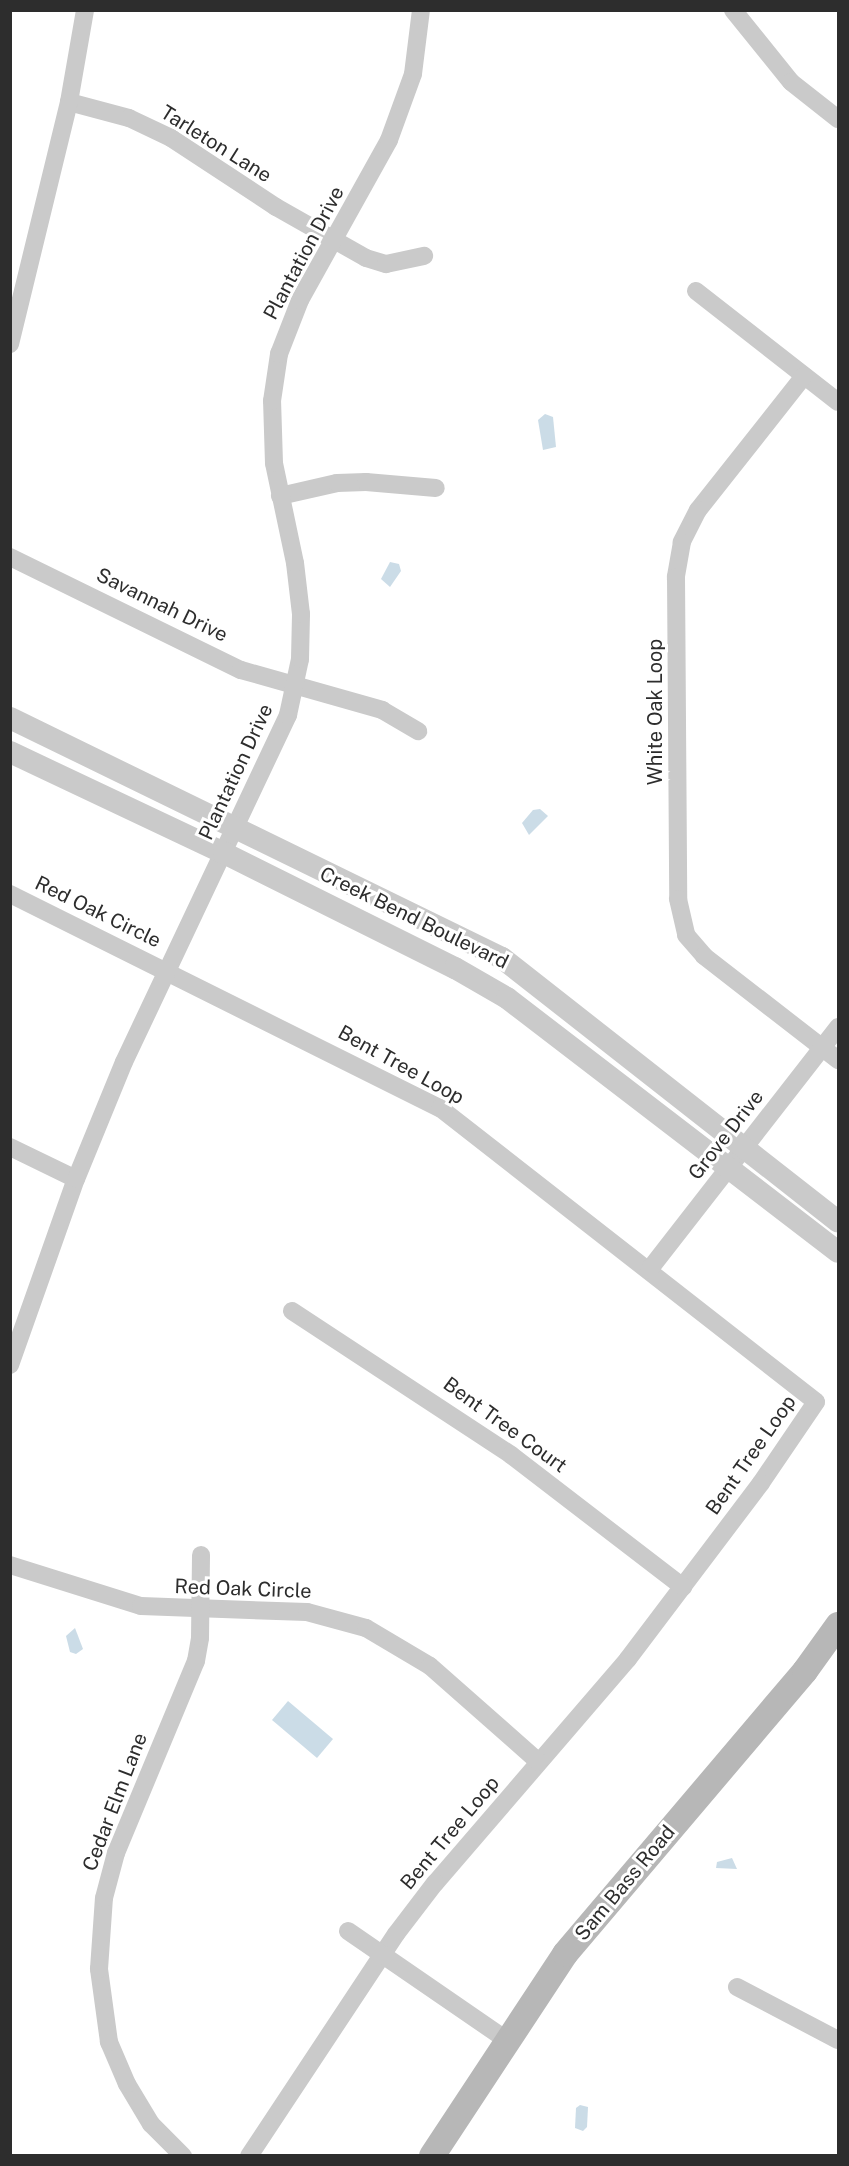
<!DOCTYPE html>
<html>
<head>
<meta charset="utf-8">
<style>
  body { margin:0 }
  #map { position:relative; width:849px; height:2166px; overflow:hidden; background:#fff; font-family:"Public Sans",sans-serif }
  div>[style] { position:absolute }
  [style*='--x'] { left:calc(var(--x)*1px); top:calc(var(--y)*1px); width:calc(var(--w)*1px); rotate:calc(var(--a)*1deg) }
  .water>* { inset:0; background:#cbdce7 }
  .minor>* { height:18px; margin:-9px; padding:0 9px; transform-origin:9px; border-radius:9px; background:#cacaca }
  .tertiary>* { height:22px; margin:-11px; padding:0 11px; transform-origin:11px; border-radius:11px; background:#cacaca }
  .secondary>* { height:26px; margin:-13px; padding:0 13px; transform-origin:13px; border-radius:13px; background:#b7b7b7 }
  span { translate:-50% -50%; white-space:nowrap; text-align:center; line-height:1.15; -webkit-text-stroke:6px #fff; paint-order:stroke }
  .street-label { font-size:20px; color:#2d2d2d }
  .frame { position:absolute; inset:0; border:12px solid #2d2d2d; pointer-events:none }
</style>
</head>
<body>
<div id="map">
  <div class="water">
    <div style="clip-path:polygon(545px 414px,553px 417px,556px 447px,543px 450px,538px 420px)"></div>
    <div style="clip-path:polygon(390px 562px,399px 564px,401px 571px,390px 587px,381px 579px)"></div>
    <div style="clip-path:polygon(540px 809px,548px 816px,529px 835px,522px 823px,533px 810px)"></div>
    <div style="clip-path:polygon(75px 1628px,83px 1649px,76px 1654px,70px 1652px,66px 1636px)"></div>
    <div style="clip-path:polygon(288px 1701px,333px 1739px,317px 1758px,272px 1720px)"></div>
    <div style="clip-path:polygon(732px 1858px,737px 1869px,716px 1868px,717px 1862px)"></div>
    <div style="clip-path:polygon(580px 2105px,588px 2107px,587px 2127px,583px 2131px,575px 2128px,576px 2108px)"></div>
  </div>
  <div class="minor">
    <div style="--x:733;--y:10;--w:92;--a:51.1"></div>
    <div style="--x:791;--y:82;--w:60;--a:38.2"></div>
    <div style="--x:69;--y:102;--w:62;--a:14.9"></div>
    <div style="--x:129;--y:118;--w:47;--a:25.5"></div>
    <div style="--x:171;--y:138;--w:126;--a:33.3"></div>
    <div style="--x:276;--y:207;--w:103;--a:29.5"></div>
    <div style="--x:366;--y:258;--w:21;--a:17"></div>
    <div style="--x:386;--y:264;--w:39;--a:-12"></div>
    <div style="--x:696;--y:291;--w:180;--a:38"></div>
    <div style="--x:10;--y:344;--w:249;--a:-76.3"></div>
    <div style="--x:69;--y:102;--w:93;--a:-80.1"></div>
    <div style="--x:804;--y:376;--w:171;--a:128.3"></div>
    <div style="--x:698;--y:510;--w:36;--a:117"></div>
    <div style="--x:682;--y:542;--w:36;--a:100"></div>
    <div style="--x:676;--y:577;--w:322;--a:89.6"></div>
    <div style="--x:678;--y:899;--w:37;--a:77"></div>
    <div style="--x:686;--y:935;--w:28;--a:49"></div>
    <div style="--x:704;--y:956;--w:170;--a:37.8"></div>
    <div style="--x:280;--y:496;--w:58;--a:-12.8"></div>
    <div style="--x:337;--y:483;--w:29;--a:-2"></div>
    <div style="--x:366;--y:482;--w:70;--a:4.9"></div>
    <div style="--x:10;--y:557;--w:257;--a:26.1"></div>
    <div style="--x:241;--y:670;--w:147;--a:15.8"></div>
    <div style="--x:382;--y:710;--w:42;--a:30.3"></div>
    <div style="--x:10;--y:894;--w:480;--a:26.5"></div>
    <div style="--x:440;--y:1108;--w:477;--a:38"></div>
    <div style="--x:816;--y:1402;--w:98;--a:124.2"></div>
    <div style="--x:761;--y:1483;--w:221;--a:127.1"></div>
    <div style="--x:628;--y:1659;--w:296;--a:130.7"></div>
    <div style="--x:435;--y:1883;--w:64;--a:127.4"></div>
    <div style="--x:396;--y:1934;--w:266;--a:123.5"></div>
    <div style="--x:10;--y:1147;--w:73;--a:25.9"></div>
    <div style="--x:649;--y:1270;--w:308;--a:-52.1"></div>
    <div style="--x:292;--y:1311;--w:262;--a:33.3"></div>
    <div style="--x:511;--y:1455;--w:217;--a:37.5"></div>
    <div style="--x:10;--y:1365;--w:197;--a:-70.5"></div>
    <div style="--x:76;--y:1179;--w:126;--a:-67.7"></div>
    <div style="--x:124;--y:1062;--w:384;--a:-64.7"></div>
    <div style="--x:288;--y:715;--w:57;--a:-77.9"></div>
    <div style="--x:300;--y:659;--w:45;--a:-88.7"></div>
    <div style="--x:301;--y:614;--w:51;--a:-96.7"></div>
    <div style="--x:295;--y:563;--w:102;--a:-101.9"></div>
    <div style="--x:274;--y:463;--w:62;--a:-91.8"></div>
    <div style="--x:272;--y:401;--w:48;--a:-81.5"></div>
    <div style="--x:279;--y:354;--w:58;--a:-68.7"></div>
    <div style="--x:300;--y:300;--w:183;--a:-60.9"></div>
    <div style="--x:389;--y:140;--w:70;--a:-70"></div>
    <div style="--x:413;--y:74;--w:64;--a:-82.9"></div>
    <div style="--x:10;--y:1565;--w:137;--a:17.4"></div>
    <div style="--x:141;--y:1606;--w:166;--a:2.1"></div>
    <div style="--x:307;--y:1612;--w:61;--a:15.2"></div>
    <div style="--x:366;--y:1628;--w:74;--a:30.7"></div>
    <div style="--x:430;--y:1666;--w:145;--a:41.4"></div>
    <div style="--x:348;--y:1931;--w:194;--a:34.5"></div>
    <div style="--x:737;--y:1987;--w:114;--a:27.7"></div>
    <div style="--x:183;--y:2156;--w:45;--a:-135"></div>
    <div style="--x:151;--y:2124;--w:47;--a:-121"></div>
    <div style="--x:127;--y:2084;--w:46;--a:-113.2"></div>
    <div style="--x:109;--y:2042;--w:74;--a:-97.8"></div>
    <div style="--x:99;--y:1969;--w:71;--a:-86"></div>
    <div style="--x:104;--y:1898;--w:47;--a:-75.1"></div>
    <div style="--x:116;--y:1853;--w:208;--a:-67.4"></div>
    <div style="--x:196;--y:1661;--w:23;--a:-80"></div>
    <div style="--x:200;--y:1638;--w:83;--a:-89.3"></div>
  </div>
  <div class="tertiary">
    <div style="--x:10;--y:718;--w:547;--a:26"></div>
    <div style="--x:502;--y:958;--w:427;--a:38.1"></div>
    <div style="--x:10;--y:752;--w:237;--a:25.3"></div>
    <div style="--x:224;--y:853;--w:258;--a:26.5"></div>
    <div style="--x:455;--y:968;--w:60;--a:30"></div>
    <div style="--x:507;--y:998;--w:417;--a:37.5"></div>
  </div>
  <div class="secondary">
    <div style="--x:432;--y:2156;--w:242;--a:-56.6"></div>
    <div style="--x:565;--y:1954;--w:371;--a:-49.7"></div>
    <div style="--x:805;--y:1671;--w:57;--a:-54.3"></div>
  </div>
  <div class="street-label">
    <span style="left:216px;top:144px;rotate:32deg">Tarleton Lane</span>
    <span style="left:304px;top:253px;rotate:-62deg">Plantation Drive</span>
    <span style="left:162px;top:605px;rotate:26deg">Savannah Drive</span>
    <span style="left:655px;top:712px;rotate:-90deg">White Oak Loop</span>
    <span style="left:236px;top:772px;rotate:-65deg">Plantation Drive</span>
    <span style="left:98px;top:912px;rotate:26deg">Red Oak Circle</span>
    <span style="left:414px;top:918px;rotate:26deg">Creek Bend Boulevard</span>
    <span style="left:401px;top:1065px;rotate:29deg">Bent Tree Loop</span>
    <span style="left:726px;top:1135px;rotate:-52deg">Grove Drive</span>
    <span style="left:505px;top:1425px;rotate:36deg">Bent Tree Court</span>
    <span style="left:751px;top:1455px;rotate:-55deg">Bent Tree Loop</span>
    <span style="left:243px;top:1589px;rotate:2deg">Red Oak Circle</span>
    <span style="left:115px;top:1802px;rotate:-69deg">Cedar Elm Lane</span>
    <span style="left:450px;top:1833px;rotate:-50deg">Bent Tree Loop</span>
    <span style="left:625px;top:1883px;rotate:-50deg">Sam Bass Road</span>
  </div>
  <div class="frame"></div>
</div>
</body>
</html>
